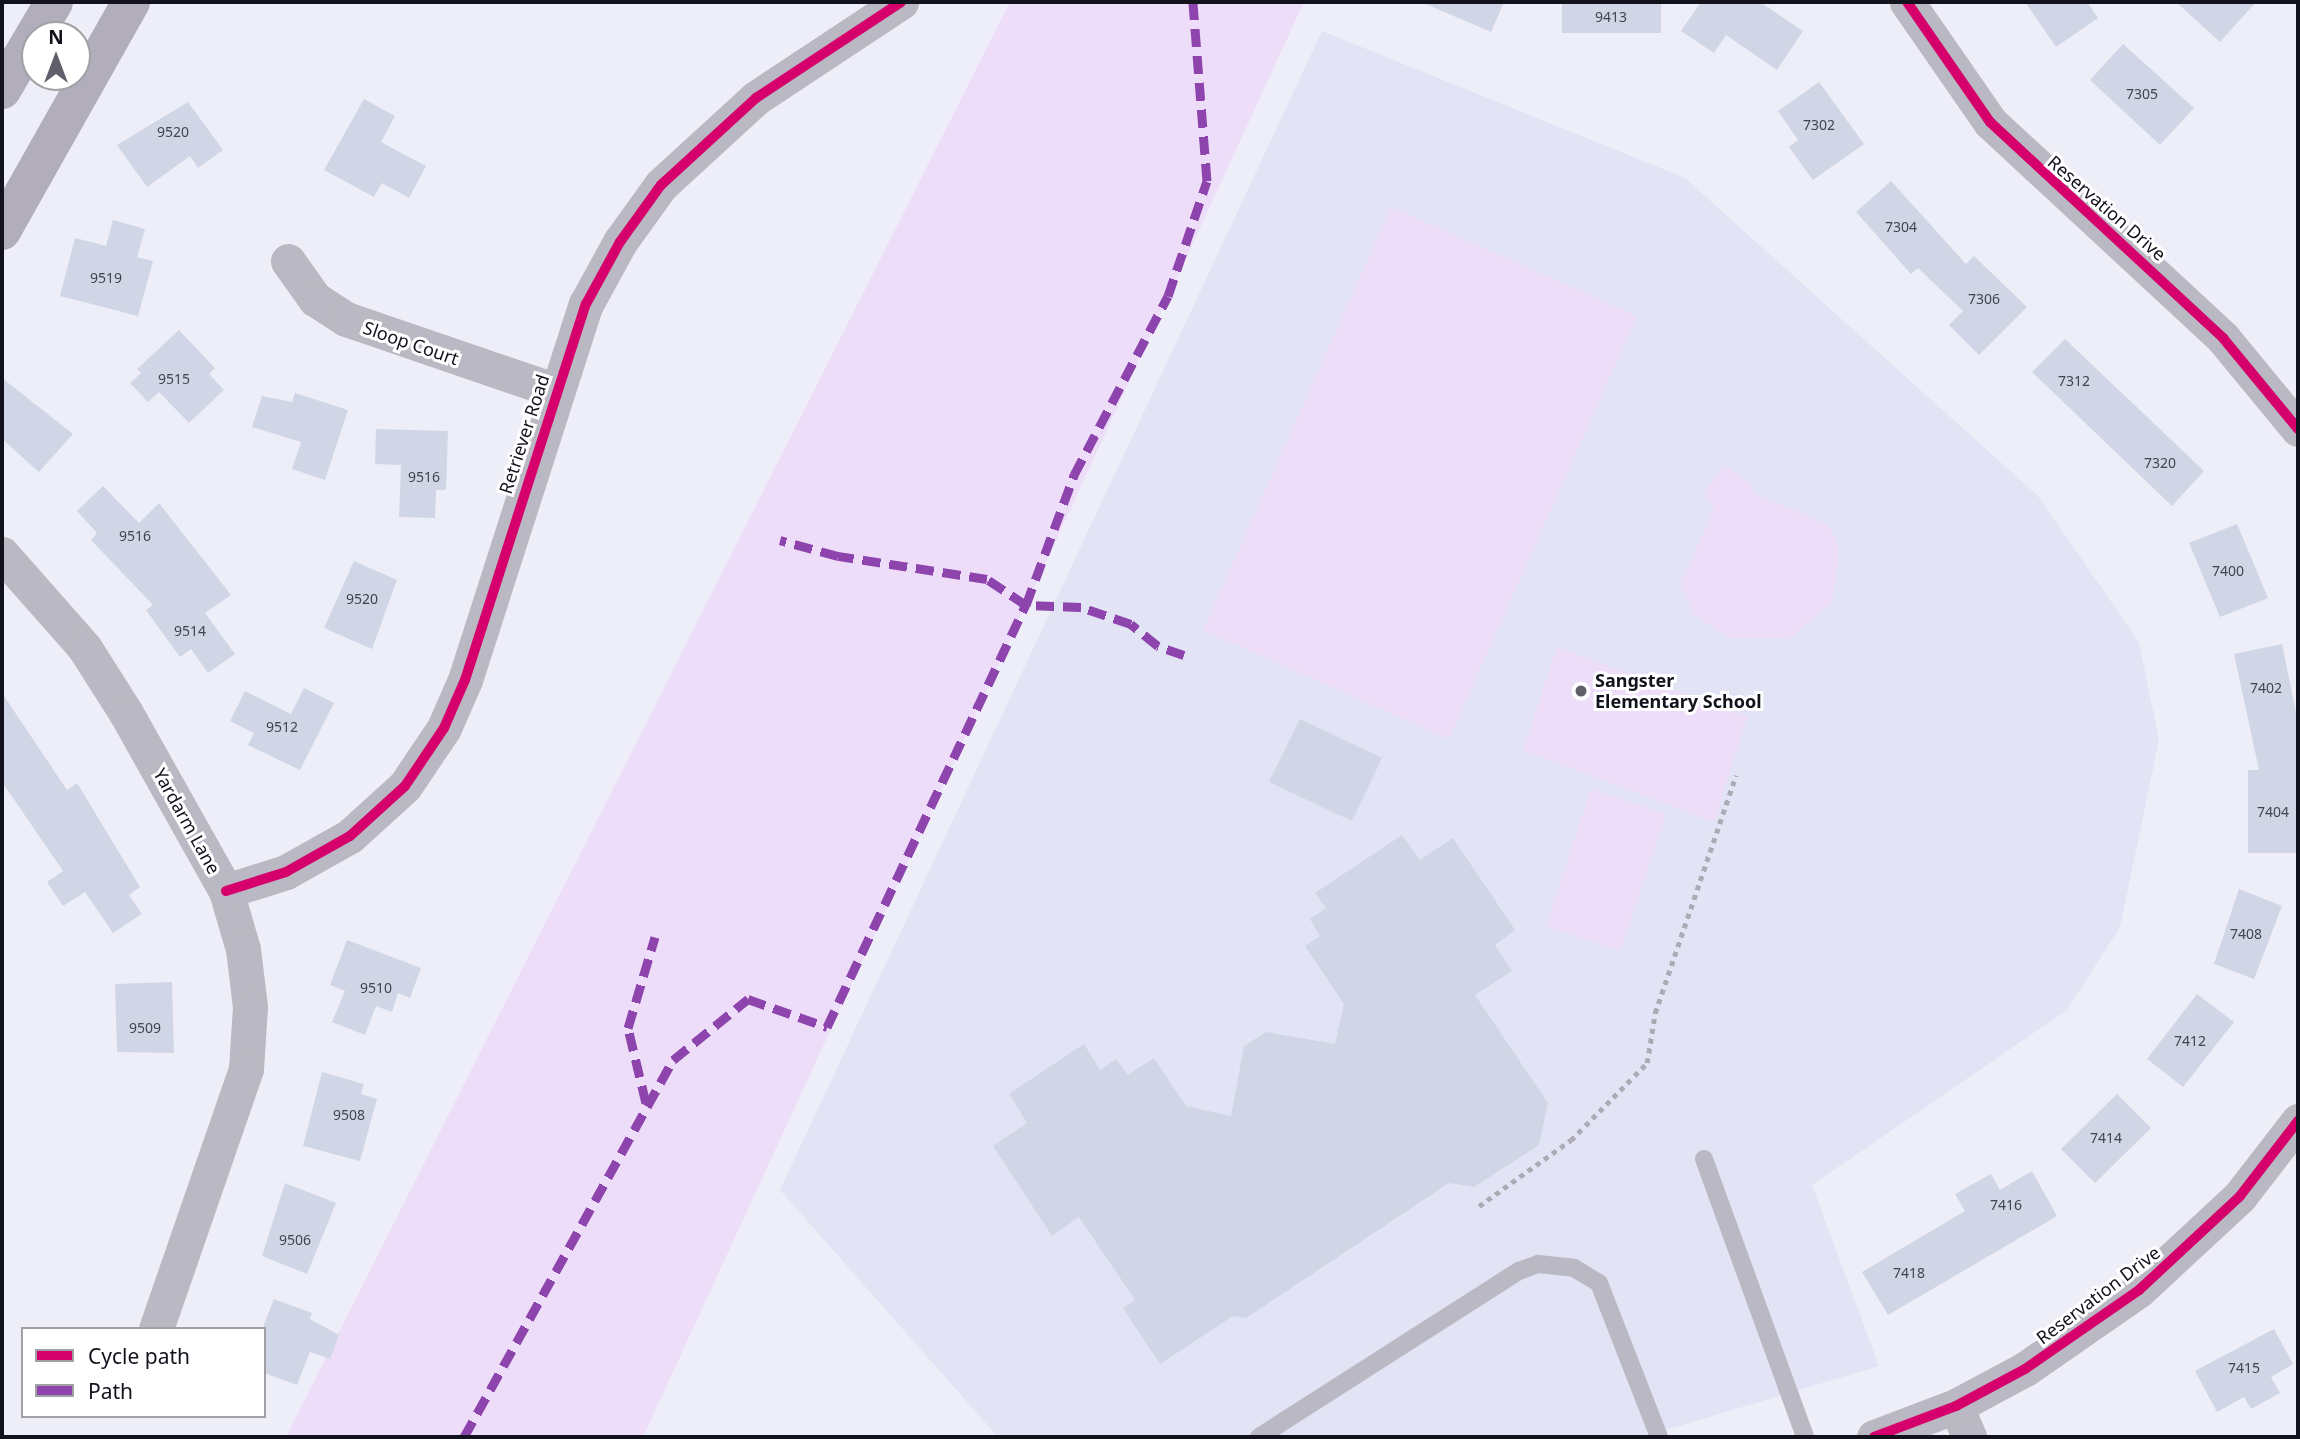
<!DOCTYPE html>
<html>
<head>
<meta charset="utf-8">
<style>
  body { margin:0 }
  #map { position:relative; width:2300px; height:1439px; overflow:hidden; background:#edeef8; font-family:"Noto Sans",sans-serif }
  div>[style] { position:absolute }
  [style*='--x'] { left:calc(var(--x)*1px); top:calc(var(--y)*1px); width:calc(var(--w)*1px); rotate:calc(var(--a)*1deg) }
  .built>* { inset:0; background:#e2e3f5 }
  .green>* { inset:0; background:#eeddf9 }
  .building>* { inset:0; background:#d0d6e5 }
  .path>* { height:4.5px; margin-top:-2.25px; transform-origin:0; background:repeating-linear-gradient(90deg,#acaab3 0 5px,transparent 0 10px) }
  .lane>* { height:18px; margin:-9px; padding:0 9px; transform-origin:9px; border-radius:9px; background:#bab8c2 }
  .street>* { height:35px; margin:-17.5px; padding:0 17.5px; transform-origin:17.5px; border-radius:17.5px; background:#bab8c2 }
  .secondary>* { height:38px; margin:-19px; padding:0 19px; transform-origin:19px; border-radius:19px; background:#b1adba }
  .quiet>* { height:9px; margin-top:-4.5px; transform-origin:0; background:repeating-linear-gradient(90deg,#8e44ad 0 18px,transparent 0 27px) }
  .cycleway>* { height:10px; margin:-5px; padding:0 5px; transform-origin:5px; border-radius:5px; background:#d6006c }
  .dots>* { width:19px; height:19px; translate:-50% -50%; box-sizing:border-box; border:4px solid #fff; border-radius:50% }
  span { translate:-50% -50%; white-space:nowrap; text-align:center; line-height:1.15; -webkit-text-stroke:6px #fff; paint-order:stroke }
  .number-label { font-size:14px; color:#424450 }
  .number-label span { -webkit-text-stroke-width:0 }
  .street-label { font-size:18px; color:#12121d }
  .poi-label { font-size:18px; color:#12121d; font-weight:700 }
  .left { translate:0 -50%; text-align:left }
  .frame { position:absolute; inset:0; border:4px solid #12121d; pointer-events:none }
  .legend { position:absolute; left:21px; top:1327px; width:245px; height:91px; box-sizing:border-box; background:#fff; border:2px solid #a0a0a5; margin:0; padding:9px 12px; list-style:none; font-size:21px; color:#12121d }
  .legend li { display:flex; align-items:center; gap:14px; height:35px }
  .legend b { width:35px; border:2px solid #a0a0a5 }
  .north { position:absolute; left:21px; top:21px; width:70px; height:70px; box-sizing:border-box; background:#fff; border:2px solid #a0a0a5; border-radius:50%; rotate:0deg; font-size:19px; font-weight:700; line-height:28px; text-align:center; color:#12121d }
  .north::after { content:''; display:block; margin:auto; width:24px; height:32px; background:#5f5f6a; clip-path:polygon(50% 0,100% 100%,50% 72%,0 100%) }
</style>
</head>
<body>
<div id="map">
  <div class="built">
    <div style="clip-path:polygon(1322px 31px,1685px 178px,2038px 496px,2139px 642px,2159px 740px,2120px 927px,2067px 1010px,1812px 1185px,1879px 1366px,1642px 1437px,998px 1437px,780px 1190px)"></div>
  </div>
  <div class="green">
    <div style="clip-path:polygon(1010px 2px,1304px 2px,643px 1437px,286px 1437px)"></div>
    <div style="clip-path:polygon(1391px 207px,1637px 316px,1449px 739px,1203px 630px)"></div>
    <div style="clip-path:polygon(1724px 466px,1750px 483px,1755px 494px,1827px 524px,1835px 537px,1839px 555px,1832px 602px,1789px 639px,1729px 638px,1694px 615px,1681px 583px,1714px 509px,1703px 494px)"></div>
    <div style="clip-path:polygon(1557px 647px,1747px 717px,1714px 822px,1523px 750px)"></div>
    <div style="clip-path:polygon(1591px 789px,1666px 814px,1620px 951px,1546px 926px)"></div>
  </div>
  <div class="building">
    <div style="clip-path:polygon(1421px 2px,1504px 2px,1491px 32px)"></div>
    <div style="clip-path:polygon(1562px 2px,1661px 2px,1661px 33px,1562px 33px)"></div>
    <div style="clip-path:polygon(1701px 2px,1760px 2px,1803px 31px,1777px 70px,1726px 35px,1714px 53px,1681px 31px)"></div>
    <div style="clip-path:polygon(2025px 2px,2087px 2px,2098px 18px,2056px 47px)"></div>
    <div style="clip-path:polygon(2176px 2px,2256px 2px,2220px 42px)"></div>
    <div style="clip-path:polygon(2123px 44px,2194px 108px,2160px 145px,2090px 80px)"></div>
    <div style="clip-path:polygon(1819px 82px,1864px 144px,1813px 180px,1789px 147px,1798px 140px,1778px 111px)"></div>
    <div style="clip-path:polygon(364px 99px,395px 116px,381px 142px,426px 166px,409px 198px,382px 183px,374px 197px,324px 170px)"></div>
    <div style="clip-path:polygon(188px 102px,223px 150px,198px 168px,190px 156px,147px 187px,117px 145px)"></div>
    <div style="clip-path:polygon(1891px 181px,1966px 264px,1974px 256px,2027px 307px,1979px 355px,1949px 325px,1963px 311px,1918px 268px,1911px 274px,1856px 212px)"></div>
    <div style="clip-path:polygon(113px 220px,145px 229px,137px 257px,153px 261px,138px 316px,60px 296px,75px 238px,106px 246px)"></div>
    <div style="clip-path:polygon(179px 330px,215px 368px,209px 374px,224px 390px,189px 423px,159px 392px,148px 402px,130px 383px,141px 373px,137px 369px)"></div>
    <div style="clip-path:polygon(2065px 339px,2204px 471px,2172px 506px,2032px 372px)"></div>
    <div style="clip-path:polygon(2px 378px,73px 434px,39px 472px,2px 439px)"></div>
    <div style="clip-path:polygon(295px 393px,348px 410px,325px 480px,292px 469px,301px 442px,252px 427px,262px 396px,292px 402px)"></div>
    <div style="clip-path:polygon(376px 429px,448px 431px,446px 490px,436px 490px,435px 518px,399px 517px,401px 465px,375px 464px)"></div>
    <div style="clip-path:polygon(103px 486px,139px 523px,159px 503px,231px 595px,205px 613px,235px 654px,208px 673px,191px 649px,180px 657px,146px 610px,153px 605px,91px 540px,97px 533px,77px 511px)"></div>
    <div style="clip-path:polygon(2237px 524px,2268px 598px,2220px 617px,2189px 543px)"></div>
    <div style="clip-path:polygon(354px 561px,397px 580px,372px 649px,324px 628px)"></div>
    <div style="clip-path:polygon(2282px 644px,2298px 722px,2298px 853px,2248px 853px,2248px 770px,2259px 770px,2234px 654px)"></div>
    <div style="clip-path:polygon(304px 688px,334px 703px,300px 770px,248px 745px,254px 733px,230px 721px,245px 691px,291px 714px)"></div>
    <div style="clip-path:polygon(2px 693px,67px 790px,77px 783px,140px 887px,129px 895px,142px 914px,113px 933px,85px 892px,63px 906px,47px 882px,63px 871px,2px 782px)"></div>
    <div style="clip-path:polygon(1300px 719px,1382px 758px,1352px 821px,1269px 782px)"></div>
    <div style="clip-path:polygon(1402px 835px,1420px 860px,1453px 838px,1515px 930px,1495px 945px,1512px 971px,1475px 995px,1548px 1103px,1539px 1145px,1474px 1187px,1449px 1183px,1246px 1318px,1233px 1316px,1160px 1364px,1123px 1308px,1135px 1300px,1079px 1217px,1052px 1236px,993px 1146px,1027px 1123px,1009px 1094px,1084px 1044px,1100px 1070px,1116px 1059px,1128px 1075px,1154px 1058px,1186px 1106px,1231px 1116px,1244px 1046px,1266px 1032px,1335px 1044px,1344px 1004px,1305px 946px,1320px 936px,1310px 919px,1326px 908px,1315px 893px)"></div>
    <div style="clip-path:polygon(2239px 889px,2282px 906px,2254px 979px,2214px 964px)"></div>
    <div style="clip-path:polygon(347px 940px,421px 968px,410px 998px,398px 993px,392px 1012px,376px 1006px,365px 1035px,332px 1022px,345px 991px,330px 985px)"></div>
    <div style="clip-path:polygon(172px 982px,174px 1053px,117px 1052px,115px 984px)"></div>
    <div style="clip-path:polygon(2197px 994px,2234px 1022px,2183px 1087px,2147px 1059px)"></div>
    <div style="clip-path:polygon(322px 1072px,364px 1084px,361px 1094px,377px 1099px,360px 1161px,303px 1146px)"></div>
    <div style="clip-path:polygon(2117px 1094px,2151px 1128px,2095px 1183px,2061px 1149px)"></div>
    <div style="clip-path:polygon(2032px 1171px,2057px 1216px,1888px 1315px,1862px 1272px,1965px 1211px,1955px 1194px,1991px 1174px,2000px 1190px)"></div>
    <div style="clip-path:polygon(285px 1183px,336px 1203px,307px 1274px,262px 1256px)"></div>
    <div style="clip-path:polygon(274px 1299px,312px 1313px,310px 1319px,339px 1335px,330px 1359px,310px 1352px,297px 1385px,264px 1373px,264px 1324px)"></div>
    <div style="clip-path:polygon(2274px 1329px,2293px 1364px,2271px 1377px,2280px 1393px,2251px 1409px,2244px 1397px,2217px 1412px,2195px 1371px)"></div>
  </div>
  <div class="path">
    <div style="--x:1479;--y:1206;--w:113;--a:-35.7"></div>
    <div style="--x:1571;--y:1140;--w:108;--a:-45.4"></div>
    <div style="--x:1647;--y:1063;--w:51;--a:-80.9"></div>
    <div style="--x:1655;--y:1013;--w:251;--a:-71.2"></div>
  </div>
  <div class="lane">
    <div style="--x:1704;--y:1159;--w:296;--a:70"></div>
    <div style="--x:1259;--y:1437;--w:308;--a:-32.6"></div>
    <div style="--x:1519;--y:1271;--w:20;--a:-20"></div>
    <div style="--x:1538;--y:1264;--w:36;--a:6"></div>
    <div style="--x:1574;--y:1268;--w:29;--a:31"></div>
    <div style="--x:1599;--y:1283;--w:165;--a:68.7"></div>
  </div>
  <div class="street">
    <div style="--x:1907;--y:2;--w:146;--a:55.3"></div>
    <div style="--x:1990;--y:122;--w:318;--a:42.8"></div>
    <div style="--x:2223;--y:338;--w:118;--a:50.5"></div>
    <div style="--x:288;--y:261;--w:47;--a:54.6"></div>
    <div style="--x:315;--y:299;--w:37;--a:33"></div>
    <div style="--x:346;--y:319;--w:222;--a:18.9"></div>
    <div style="--x:2;--y:554;--w:124;--a:48.6"></div>
    <div style="--x:84;--y:647;--w:78;--a:57.5"></div>
    <div style="--x:126;--y:713;--w:204;--a:60.7"></div>
    <div style="--x:226;--y:891;--w:60;--a:73.7"></div>
    <div style="--x:243;--y:949;--w:58;--a:83.1"></div>
    <div style="--x:250;--y:1007;--w:62;--a:93.7"></div>
    <div style="--x:246;--y:1069;--w:275;--a:109.1"></div>
    <div style="--x:226;--y:891;--w:63;--a:-17.6"></div>
    <div style="--x:286;--y:872;--w:73;--a:-29.4"></div>
    <div style="--x:350;--y:836;--w:74;--a:-42.3"></div>
    <div style="--x:405;--y:786;--w:70;--a:-56.1"></div>
    <div style="--x:444;--y:728;--w:52;--a:-66.4"></div>
    <div style="--x:465;--y:680;--w:395;--a:-72.2"></div>
    <div style="--x:586;--y:304;--w:71;--a:-61.3"></div>
    <div style="--x:620;--y:242;--w:70;--a:-54.3"></div>
    <div style="--x:661;--y:185;--w:129;--a:-42.5"></div>
    <div style="--x:756;--y:98;--w:174;--a:-33.5"></div>
    <div style="--x:1956;--y:1406;--w:34;--a:67"></div>
    <div style="--x:1874;--y:1437;--w:88;--a:-20.7"></div>
    <div style="--x:1956;--y:1406;--w:78;--a:-28.2"></div>
    <div style="--x:2025;--y:1369;--w:139;--a:-34.7"></div>
    <div style="--x:2139;--y:1290;--w:138;--a:-42.9"></div>
    <div style="--x:2240;--y:1196;--w:95;--a:-52.3"></div>
  </div>
  <div class="secondary">
    <div style="--x:2;--y:90;--w:102;--a:-59.4"></div>
    <div style="--x:2;--y:231;--w:263;--a:-60.6"></div>
  </div>
  <div class="quiet">
    <div style="--x:1184;--y:655;--w:28;--a:-161"></div>
    <div style="--x:1158;--y:646;--w:35;--a:-141"></div>
    <div style="--x:1131;--y:624;--w:53;--a:-161.2"></div>
    <div style="--x:1081;--y:607;--w:55;--a:-177.9"></div>
    <div style="--x:1026;--y:605;--w:139;--a:-69.7"></div>
    <div style="--x:1074;--y:475;--w:202;--a:-62.3"></div>
    <div style="--x:1168;--y:296;--w:121;--a:-71.3"></div>
    <div style="--x:1207;--y:181;--w:180;--a:-94.5"></div>
    <div style="--x:646;--y:1103;--w:77;--a:-103.5"></div>
    <div style="--x:628;--y:1028;--w:95;--a:-73.5"></div>
    <div style="--x:464;--y:1437;--w:431;--a:-61"></div>
    <div style="--x:673;--y:1060;--w:97;--a:-39.1"></div>
    <div style="--x:748;--y:999;--w:84;--a:19.5"></div>
    <div style="--x:827;--y:1027;--w:467;--a:-64.8"></div>
    <div style="--x:1026;--y:605;--w:47;--a:-146.3"></div>
    <div style="--x:987;--y:579;--w:151;--a:-171.2"></div>
    <div style="--x:838;--y:556;--w:60;--a:-164.6"></div>
  </div>
  <div class="cycleway">
    <div style="--x:1907;--y:2;--w:146;--a:55.3"></div>
    <div style="--x:1990;--y:122;--w:318;--a:42.8"></div>
    <div style="--x:2223;--y:338;--w:118;--a:50.5"></div>
    <div style="--x:226;--y:891;--w:63;--a:-17.6"></div>
    <div style="--x:286;--y:872;--w:73;--a:-29.4"></div>
    <div style="--x:350;--y:836;--w:74;--a:-42.3"></div>
    <div style="--x:405;--y:786;--w:70;--a:-56.1"></div>
    <div style="--x:444;--y:728;--w:52;--a:-66.4"></div>
    <div style="--x:465;--y:680;--w:395;--a:-72.2"></div>
    <div style="--x:586;--y:304;--w:71;--a:-61.3"></div>
    <div style="--x:620;--y:242;--w:70;--a:-54.3"></div>
    <div style="--x:661;--y:185;--w:129;--a:-42.5"></div>
    <div style="--x:756;--y:98;--w:174;--a:-33.5"></div>
    <div style="--x:1874;--y:1437;--w:88;--a:-20.7"></div>
    <div style="--x:1956;--y:1406;--w:78;--a:-28.2"></div>
    <div style="--x:2025;--y:1369;--w:139;--a:-34.7"></div>
    <div style="--x:2139;--y:1290;--w:138;--a:-42.9"></div>
    <div style="--x:2240;--y:1196;--w:95;--a:-52.3"></div>
  </div>
  <div class="dots">
    <div style="left:1581px;top:691px;background:#5f5f6a"></div>
  </div>
  <div class="number-label">
    <span style="left:1611px;top:17px">9413</span>
    <span style="left:2142px;top:94px">7305</span>
    <span style="left:1819px;top:125px">7302</span>
    <span style="left:173px;top:132px">9520</span>
    <span style="left:1901px;top:227px">7304</span>
    <span style="left:106px;top:278px">9519</span>
    <span style="left:1984px;top:299px">7306</span>
    <span style="left:174px;top:379px">9515</span>
    <span style="left:2074px;top:381px">7312</span>
    <span style="left:2160px;top:463px">7320</span>
    <span style="left:424px;top:477px">9516</span>
    <span style="left:135px;top:536px">9516</span>
    <span style="left:2228px;top:571px">7400</span>
    <span style="left:362px;top:599px">9520</span>
    <span style="left:190px;top:631px">9514</span>
    <span style="left:2266px;top:688px">7402</span>
    <span style="left:282px;top:727px">9512</span>
    <span style="left:2273px;top:812px">7404</span>
    <span style="left:2246px;top:934px">7408</span>
    <span style="left:376px;top:988px">9510</span>
    <span style="left:145px;top:1028px">9509</span>
    <span style="left:2190px;top:1041px">7412</span>
    <span style="left:349px;top:1115px">9508</span>
    <span style="left:2106px;top:1138px">7414</span>
    <span style="left:2006px;top:1205px">7416</span>
    <span style="left:295px;top:1240px">9506</span>
    <span style="left:1909px;top:1273px">7418</span>
    <span style="left:2244px;top:1368px">7415</span>
  </div>
  <div class="street-label">
    <span style="left:2107px;top:208px;rotate:41deg">Reservation Drive</span>
    <span style="left:411px;top:343px;rotate:19deg">Sloop Court</span>
    <span style="left:524px;top:434px;rotate:-72deg">Retriever Road</span>
    <span style="left:187px;top:821px;rotate:61deg">Yardarm Lane</span>
    <span style="left:2098px;top:1295px;rotate:-37deg">Reservation Drive</span>
  </div>
  <div class="poi-label">
    <span class="left" style="left:1595px;top:691px">Sangster<br>Elementary School</span>
  </div>
  <div class="frame"></div>
  <ul class="legend">
  <li><b style="height:9px;background:#d6006c"></b>Cycle path</li>
  <li><b style="height:9px;background:#8e44ad"></b>Path</li>
  </ul>
  <div class="north">N</div>
</div>
</body>
</html>
